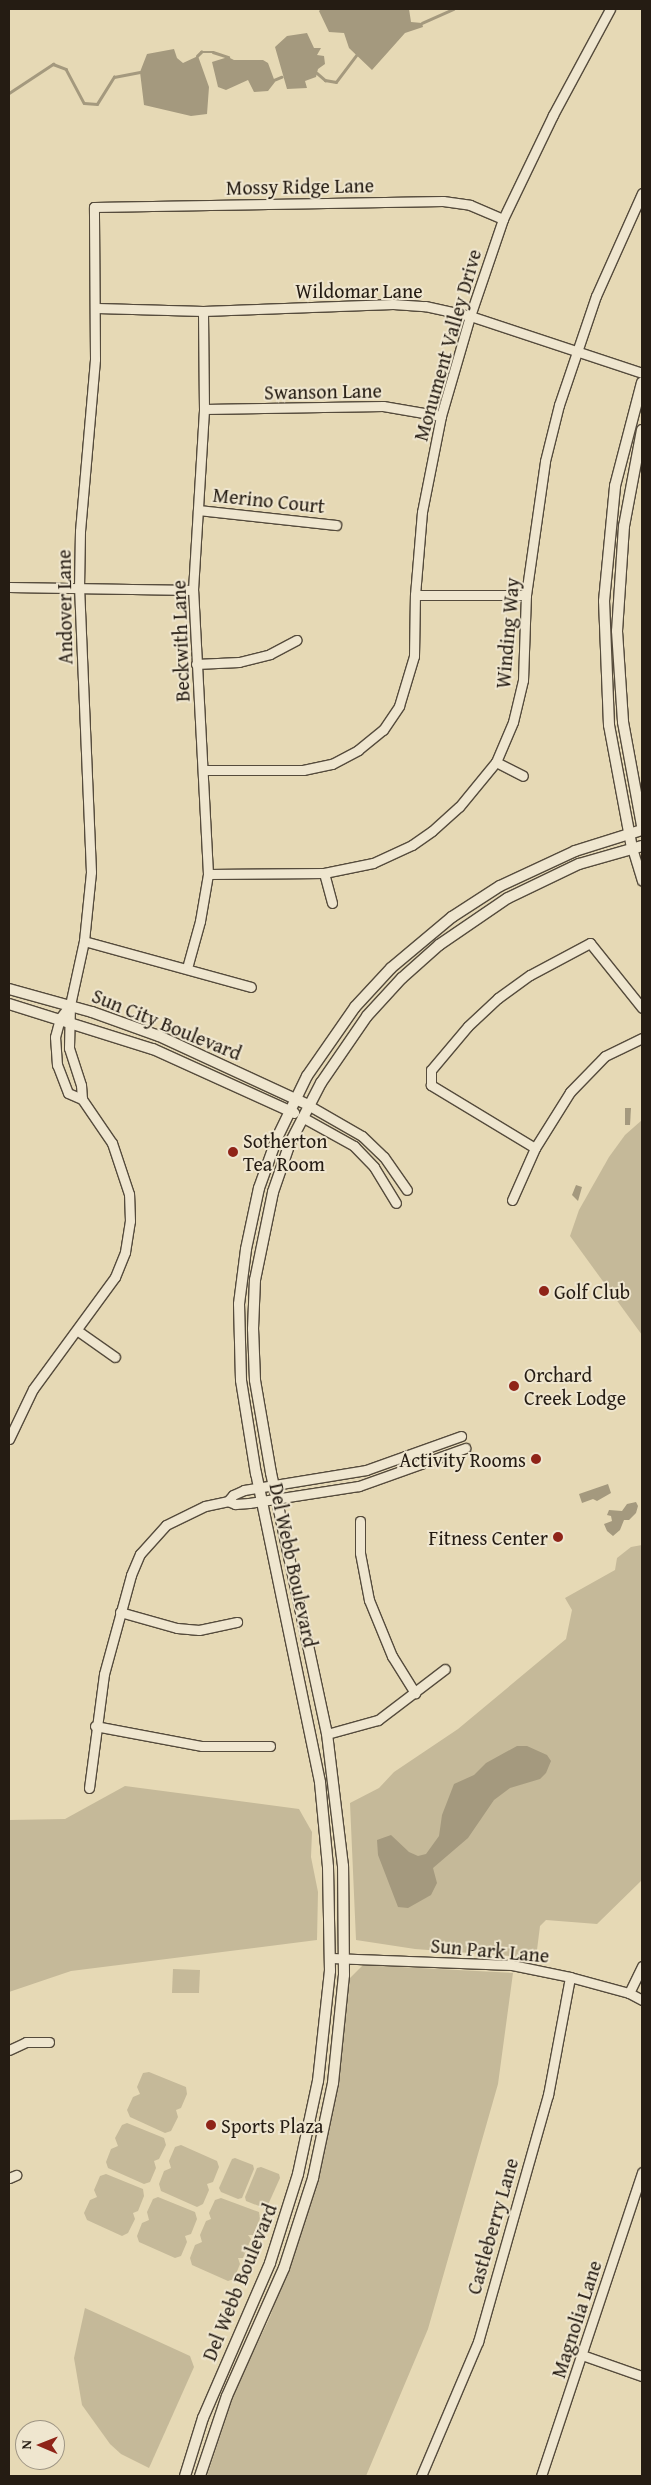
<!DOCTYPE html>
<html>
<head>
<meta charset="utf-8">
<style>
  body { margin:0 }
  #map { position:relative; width:651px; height:2485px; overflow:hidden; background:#e6d9b5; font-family:"Gentium Book Plus",serif }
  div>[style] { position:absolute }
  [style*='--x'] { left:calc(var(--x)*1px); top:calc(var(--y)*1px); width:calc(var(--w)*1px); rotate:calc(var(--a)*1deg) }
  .green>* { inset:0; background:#c5b999 }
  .water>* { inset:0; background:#a4997e }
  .stream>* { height:2.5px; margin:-1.25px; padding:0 1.25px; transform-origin:1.25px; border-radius:1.25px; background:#a4997e }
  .roads { filter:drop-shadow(1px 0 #554b3c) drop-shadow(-1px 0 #554b3c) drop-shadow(0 1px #554b3c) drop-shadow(0 -1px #554b3c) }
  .minor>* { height:9px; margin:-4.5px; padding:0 4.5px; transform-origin:4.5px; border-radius:4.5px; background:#efe6cf }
  .tertiary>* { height:10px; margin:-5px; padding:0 5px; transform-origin:5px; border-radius:5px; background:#efe6cf }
  .dots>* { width:14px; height:14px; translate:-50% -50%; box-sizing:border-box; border:2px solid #efe6cf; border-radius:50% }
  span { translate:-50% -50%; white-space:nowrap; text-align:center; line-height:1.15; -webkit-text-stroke:4px #efe6cf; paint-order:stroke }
  .street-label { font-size:20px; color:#251c13 }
  .poi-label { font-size:20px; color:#251c13 }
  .left { translate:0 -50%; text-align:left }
  .right { translate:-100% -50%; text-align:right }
  .frame { position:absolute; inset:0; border:10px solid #251c13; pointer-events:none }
  .north { position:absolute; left:15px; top:2420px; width:50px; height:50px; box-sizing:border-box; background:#efe6cf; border:1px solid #9e9584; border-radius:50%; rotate:271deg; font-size:14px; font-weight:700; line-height:20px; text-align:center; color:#251c13 }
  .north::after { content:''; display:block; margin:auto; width:18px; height:22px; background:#8f2418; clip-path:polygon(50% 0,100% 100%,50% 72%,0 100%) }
</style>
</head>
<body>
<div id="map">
  <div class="green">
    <div style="clip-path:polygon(642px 1120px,642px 1335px,570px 1236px,579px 1210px,609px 1157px,625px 1135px)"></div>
    <div style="clip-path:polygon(642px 1545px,642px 1880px,597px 1924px,546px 1920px,540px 1926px,536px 1958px,415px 1949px,356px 1940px,350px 1803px,379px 1788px,394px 1772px,458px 1729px,566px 1639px,572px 1610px,565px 1598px,615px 1570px,617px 1558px,631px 1547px)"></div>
    <div style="clip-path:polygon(125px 1786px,299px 1809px,312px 1832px,311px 1857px,318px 1892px,317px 1940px,71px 1971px,9px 1992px,9px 1820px,65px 1819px)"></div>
    <div style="clip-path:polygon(363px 1965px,513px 1973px,498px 2084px,428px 2329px,366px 2476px,207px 2476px,236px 2388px,270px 2317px,313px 2193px,330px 2122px,348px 1980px)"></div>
    <div style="clip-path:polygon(173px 1969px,200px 1970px,199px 1993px,172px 1993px)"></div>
    <div style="clip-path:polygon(149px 2072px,186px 2087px,187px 2094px,181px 2108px,176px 2110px,178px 2117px,171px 2131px,165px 2133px,130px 2117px,127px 2110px,133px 2097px,140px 2094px,137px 2087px,143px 2073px)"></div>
    <div style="clip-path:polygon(127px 2123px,164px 2138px,166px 2145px,159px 2159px,154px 2161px,156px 2168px,150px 2182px,144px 2184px,108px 2168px,106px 2162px,111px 2149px,118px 2146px,115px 2138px,122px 2125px)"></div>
    <div style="clip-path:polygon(181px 2145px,217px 2161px,219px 2167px,213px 2182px,207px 2184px,209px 2190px,203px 2204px,197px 2207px,161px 2191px,159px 2184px,164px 2171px,171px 2168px,169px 2161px,175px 2147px)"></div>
    <div style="clip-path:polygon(235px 2158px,253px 2165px,254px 2169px,242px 2198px,238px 2199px,221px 2192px,219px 2188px,232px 2159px)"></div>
    <div style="clip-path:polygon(261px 2167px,279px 2174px,280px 2178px,267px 2207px,264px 2208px,246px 2201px,245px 2197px,257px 2168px)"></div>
    <div style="clip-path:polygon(106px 2174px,143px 2189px,144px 2196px,138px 2211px,133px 2213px,135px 2219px,128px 2233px,122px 2236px,87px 2220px,84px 2213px,90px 2200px,97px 2197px,94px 2190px,100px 2176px)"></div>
    <div style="clip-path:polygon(158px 2197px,195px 2212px,197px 2219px,191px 2234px,185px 2236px,187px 2242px,181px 2256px,175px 2258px,139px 2242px,137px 2236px,142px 2223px,149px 2220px,147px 2212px,153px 2199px)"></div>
    <div style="clip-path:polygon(221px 2198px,259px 2212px,260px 2219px,253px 2235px,248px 2235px,251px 2239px,243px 2258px,238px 2258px,240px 2264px,234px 2279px,228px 2281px,192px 2265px,190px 2258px,195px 2245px,202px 2242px,200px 2235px,206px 2221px,211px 2219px,209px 2213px,215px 2200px)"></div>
    <div style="clip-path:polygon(85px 2308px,190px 2356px,194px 2367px,149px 2468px,121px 2454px,110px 2444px,82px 2405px,74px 2358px)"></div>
  </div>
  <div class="water">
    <div style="clip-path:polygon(321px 9px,409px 9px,411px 22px,422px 23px,423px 27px,405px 33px,372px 70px,349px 48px,344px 33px,329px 32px,319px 11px)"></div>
    <div style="clip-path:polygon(307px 33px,314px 48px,321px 48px,317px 55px,324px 56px,325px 64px,318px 69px,316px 77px,305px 81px,307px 88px,287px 89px,275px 47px,287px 36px)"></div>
    <div style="clip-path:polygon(174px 49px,177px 58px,183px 63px,198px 56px,209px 87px,207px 114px,191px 116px,144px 105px,140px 72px,147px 54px)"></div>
    <div style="clip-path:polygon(228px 57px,234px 60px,263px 60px,268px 63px,275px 82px,268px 91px,254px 92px,248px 80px,226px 90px,218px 87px,212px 62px)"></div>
    <div style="clip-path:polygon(625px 1108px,631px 1108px,630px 1125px,625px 1125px)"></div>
    <div style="clip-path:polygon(576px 1185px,582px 1187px,578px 1201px,572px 1195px)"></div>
    <div style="clip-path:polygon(608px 1484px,611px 1493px,597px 1501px,593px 1499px,582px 1503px,579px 1494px)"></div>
    <div style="clip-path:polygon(636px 1502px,638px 1506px,636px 1513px,629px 1520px,624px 1520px,620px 1530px,613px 1536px,607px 1531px,604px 1524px,612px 1521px,611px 1516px,607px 1515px,609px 1510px,622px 1511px,627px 1504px)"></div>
    <div style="clip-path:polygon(517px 1746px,527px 1746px,547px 1755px,551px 1761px,546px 1773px,540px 1779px,510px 1788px,494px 1800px,468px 1838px,433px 1868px,437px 1883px,431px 1895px,408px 1908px,398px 1907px,378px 1855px,377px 1840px,391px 1835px,409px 1852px,418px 1856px,426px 1854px,439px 1836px,442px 1815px,454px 1784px,474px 1775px,486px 1763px)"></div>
  </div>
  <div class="stream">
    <div style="--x:422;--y:23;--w:34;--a:-24"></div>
    <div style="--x:197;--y:56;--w:6;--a:-45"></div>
    <div style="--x:201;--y:52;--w:12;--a:0"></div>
    <div style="--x:213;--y:52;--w:16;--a:18"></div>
    <div style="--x:317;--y:73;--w:11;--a:41"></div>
    <div style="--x:325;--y:80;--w:11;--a:10"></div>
    <div style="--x:336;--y:82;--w:34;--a:-53"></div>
    <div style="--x:274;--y:80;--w:8;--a:-23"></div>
    <div style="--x:9;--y:93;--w:53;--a:-33.4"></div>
    <div style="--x:53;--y:64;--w:14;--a:21"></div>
    <div style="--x:66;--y:69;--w:38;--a:62"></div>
    <div style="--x:84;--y:103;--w:13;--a:4"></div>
    <div style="--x:97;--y:104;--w:32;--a:-58"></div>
    <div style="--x:114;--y:77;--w:26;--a:-11"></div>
  </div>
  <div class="roads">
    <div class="minor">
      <div style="--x:97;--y:308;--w:106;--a:1.6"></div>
      <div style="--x:203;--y:311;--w:190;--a:-2.1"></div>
      <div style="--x:393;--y:304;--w:32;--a:4"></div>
      <div style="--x:425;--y:306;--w:46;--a:12.5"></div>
      <div style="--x:470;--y:316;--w:181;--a:18.3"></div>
      <div style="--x:204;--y:409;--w:179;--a:-1"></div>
      <div style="--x:383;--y:406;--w:59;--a:9.8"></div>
      <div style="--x:198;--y:510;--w:139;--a:6.2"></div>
      <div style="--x:9;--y:587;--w:184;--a:0.9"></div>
      <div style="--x:415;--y:595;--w:111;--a:0"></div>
      <div style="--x:196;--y:664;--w:43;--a:-2.7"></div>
      <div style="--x:239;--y:662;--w:32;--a:-14"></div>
      <div style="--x:270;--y:654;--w:30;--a:-28"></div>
      <div style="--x:496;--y:762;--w:30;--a:27"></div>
      <div style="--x:205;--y:770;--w:98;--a:0"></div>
      <div style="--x:303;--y:770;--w:30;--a:-12"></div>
      <div style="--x:332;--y:764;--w:30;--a:-28"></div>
      <div style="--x:358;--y:750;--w:32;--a:-39"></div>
      <div style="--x:383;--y:730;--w:29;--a:-56"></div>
      <div style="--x:399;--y:706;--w:52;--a:-73.3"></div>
      <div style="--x:414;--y:656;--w:61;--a:-89.1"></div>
      <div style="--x:415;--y:595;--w:83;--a:-85.2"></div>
      <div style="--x:422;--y:512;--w:98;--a:-78.8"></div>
      <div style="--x:441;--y:416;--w:104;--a:-73.8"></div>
      <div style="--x:470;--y:316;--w:102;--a:-71.2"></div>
      <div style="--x:503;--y:219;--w:115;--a:-64.3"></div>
      <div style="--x:553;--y:115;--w:120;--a:-61.7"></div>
      <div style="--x:632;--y:848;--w:34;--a:73"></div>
      <div style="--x:324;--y:873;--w:31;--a:75"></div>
      <div style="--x:208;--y:874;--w:116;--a:-0.5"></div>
      <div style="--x:324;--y:873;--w:50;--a:-11.5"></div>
      <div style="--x:373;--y:863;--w:43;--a:-24.8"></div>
      <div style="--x:412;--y:845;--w:24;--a:-35"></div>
      <div style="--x:432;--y:831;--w:36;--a:-42"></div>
      <div style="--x:459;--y:807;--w:58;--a:-50.6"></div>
      <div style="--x:496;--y:762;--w:43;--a:-67"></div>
      <div style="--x:513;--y:722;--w:43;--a:-76.6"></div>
      <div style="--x:523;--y:680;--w:85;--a:-88"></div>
      <div style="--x:526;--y:595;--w:135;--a:-81.9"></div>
      <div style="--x:545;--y:461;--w:58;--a:-76"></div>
      <div style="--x:559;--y:405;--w:115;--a:-71.3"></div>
      <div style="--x:596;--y:296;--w:113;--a:-65.9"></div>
      <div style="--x:84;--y:941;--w:173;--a:15.4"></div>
      <div style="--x:187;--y:968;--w:49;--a:-74.5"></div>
      <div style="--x:200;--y:921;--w:48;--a:-80.3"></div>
      <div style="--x:208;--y:874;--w:284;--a:-93"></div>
      <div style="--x:193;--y:590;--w:181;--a:-86.5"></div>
      <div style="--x:204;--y:409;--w:98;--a:-90.6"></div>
      <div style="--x:82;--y:1099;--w:14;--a:-94"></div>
      <div style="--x:81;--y:1085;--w:39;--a:-108"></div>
      <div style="--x:69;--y:1048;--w:43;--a:-88.7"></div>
      <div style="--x:70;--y:1005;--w:66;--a:-77.7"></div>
      <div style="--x:84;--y:941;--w:69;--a:-84.2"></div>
      <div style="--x:91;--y:872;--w:284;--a:-92.4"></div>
      <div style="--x:79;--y:588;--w:57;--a:-89"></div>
      <div style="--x:80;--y:531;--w:173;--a:-85"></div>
      <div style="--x:95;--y:359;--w:152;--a:-90.4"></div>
      <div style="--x:94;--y:207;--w:349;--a:-1"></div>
      <div style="--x:443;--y:201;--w:27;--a:8"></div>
      <div style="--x:470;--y:205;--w:36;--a:23"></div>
      <div style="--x:308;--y:1105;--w:62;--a:29.9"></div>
      <div style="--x:362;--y:1136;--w:30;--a:44"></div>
      <div style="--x:384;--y:1157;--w:40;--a:55.1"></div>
      <div style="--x:302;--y:1117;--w:60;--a:29.1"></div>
      <div style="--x:354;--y:1146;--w:29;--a:46"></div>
      <div style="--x:374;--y:1167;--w:42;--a:58.6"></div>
      <div style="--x:535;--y:1148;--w:122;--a:-148.8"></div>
      <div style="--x:431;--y:1085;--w:15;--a:-90"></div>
      <div style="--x:431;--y:1070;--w:57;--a:-49.9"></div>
      <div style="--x:468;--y:1026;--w:41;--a:-43"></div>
      <div style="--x:498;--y:998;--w:39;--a:-36"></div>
      <div style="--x:530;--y:975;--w:68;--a:-28.1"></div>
      <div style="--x:590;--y:943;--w:83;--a:51.3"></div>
      <div style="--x:512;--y:1200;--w:57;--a:-66.1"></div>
      <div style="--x:535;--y:1148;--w:66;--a:-58"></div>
      <div style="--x:570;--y:1092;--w:50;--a:-45.8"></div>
      <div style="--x:605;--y:1056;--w:41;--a:-25.9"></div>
      <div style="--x:78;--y:1331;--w:45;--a:35.1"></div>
      <div style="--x:9;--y:1439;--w:55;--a:-64.4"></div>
      <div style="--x:33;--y:1389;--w:139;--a:-53.8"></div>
      <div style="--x:115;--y:1277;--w:27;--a:-68"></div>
      <div style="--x:125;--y:1252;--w:31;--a:-81"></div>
      <div style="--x:130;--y:1221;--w:27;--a:-92"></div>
      <div style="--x:129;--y:1194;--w:54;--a:-108.4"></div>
      <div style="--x:112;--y:1143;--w:53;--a:-124.3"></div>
      <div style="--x:82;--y:1099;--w:15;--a:-157"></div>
      <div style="--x:68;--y:1093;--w:30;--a:-111"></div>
      <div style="--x:57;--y:1065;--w:28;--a:-94"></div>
      <div style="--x:55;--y:1037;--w:20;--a:-75"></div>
      <div style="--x:60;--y:1018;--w:16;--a:-52"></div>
      <div style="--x:228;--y:1501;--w:8;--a:-50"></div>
      <div style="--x:233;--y:1495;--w:12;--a:-24"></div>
      <div style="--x:244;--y:1490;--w:124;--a:-9.3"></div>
      <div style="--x:366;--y:1470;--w:101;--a:-19.7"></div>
      <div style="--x:360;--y:1521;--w:32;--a:90"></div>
      <div style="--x:360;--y:1553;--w:48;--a:79.2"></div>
      <div style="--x:369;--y:1600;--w:61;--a:67.7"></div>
      <div style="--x:392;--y:1656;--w:44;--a:58.1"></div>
      <div style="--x:120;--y:1612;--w:59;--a:15.7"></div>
      <div style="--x:177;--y:1628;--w:22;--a:5"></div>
      <div style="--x:199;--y:1630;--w:39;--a:-12"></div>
      <div style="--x:95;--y:1726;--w:109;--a:10.6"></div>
      <div style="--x:202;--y:1746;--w:68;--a:0"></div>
      <div style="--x:327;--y:1734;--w:53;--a:-15.4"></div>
      <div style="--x:378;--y:1720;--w:84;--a:-37.3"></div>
      <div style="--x:89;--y:1788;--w:115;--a:-82.5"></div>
      <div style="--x:104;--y:1674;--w:103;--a:-74.7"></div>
      <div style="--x:131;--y:1575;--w:23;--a:-67"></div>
      <div style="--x:140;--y:1554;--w:39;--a:-48"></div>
      <div style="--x:166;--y:1525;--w:43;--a:-26"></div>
      <div style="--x:205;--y:1506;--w:24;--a:-12"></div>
      <div style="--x:228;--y:1501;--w:8;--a:23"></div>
      <div style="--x:235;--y:1504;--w:14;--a:-4"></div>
      <div style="--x:249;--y:1503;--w:111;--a:-8.8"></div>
      <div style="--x:359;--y:1486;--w:113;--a:-19.7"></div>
      <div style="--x:331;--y:1958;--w:181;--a:2.2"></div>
      <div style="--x:512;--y:1965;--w:59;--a:11.7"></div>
      <div style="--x:570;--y:1977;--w:61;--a:15.2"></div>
      <div style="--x:629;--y:1993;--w:15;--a:28"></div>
      <div style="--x:629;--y:1993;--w:30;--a:-64"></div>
      <div style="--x:9;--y:2050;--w:19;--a:-25"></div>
      <div style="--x:26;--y:2042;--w:23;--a:0"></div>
      <div style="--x:9;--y:2178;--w:8;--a:-23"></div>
      <div style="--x:582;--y:2355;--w:64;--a:19.3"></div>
      <div style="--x:421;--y:2476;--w:146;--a:-67"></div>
      <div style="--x:478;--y:2342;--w:257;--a:-74.2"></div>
      <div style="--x:548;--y:2095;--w:120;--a:-79.4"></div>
      <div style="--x:541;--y:2476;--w:320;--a:-71.6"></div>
    </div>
    <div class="tertiary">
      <div style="--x:642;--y:430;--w:98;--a:100.6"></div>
      <div style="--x:624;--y:526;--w:105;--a:93.8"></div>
      <div style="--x:617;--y:631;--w:91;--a:86.2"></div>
      <div style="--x:623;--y:722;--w:106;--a:79.6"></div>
      <div style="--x:632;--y:848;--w:125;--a:-100.6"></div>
      <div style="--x:609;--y:725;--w:124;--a:-92.3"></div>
      <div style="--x:604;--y:601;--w:116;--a:-84.5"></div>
      <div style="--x:615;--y:486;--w:107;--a:-75.4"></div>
      <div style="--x:9;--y:989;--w:86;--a:15.5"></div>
      <div style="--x:92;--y:1012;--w:71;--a:19.7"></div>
      <div style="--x:159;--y:1036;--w:164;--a:24.8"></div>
      <div style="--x:9;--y:1004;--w:151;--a:17.4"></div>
      <div style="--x:153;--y:1049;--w:155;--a:24.4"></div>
      <div style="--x:185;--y:2476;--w:61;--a:-72.8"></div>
      <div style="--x:203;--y:2418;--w:169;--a:-66.6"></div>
      <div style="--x:270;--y:2263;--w:93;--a:-72.5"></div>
      <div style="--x:298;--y:2174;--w:95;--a:-77.9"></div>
      <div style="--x:318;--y:2081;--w:111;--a:-83.8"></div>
      <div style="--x:330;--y:1971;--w:104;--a:-91.1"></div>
      <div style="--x:328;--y:1867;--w:85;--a:-95.4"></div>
      <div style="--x:320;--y:1782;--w:315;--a:-101.7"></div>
      <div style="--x:256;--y:1474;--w:95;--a:-99.1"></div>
      <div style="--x:241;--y:1380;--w:76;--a:-91.5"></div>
      <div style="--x:239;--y:1304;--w:55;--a:-82.7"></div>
      <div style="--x:246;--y:1249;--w:62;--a:-78"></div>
      <div style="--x:259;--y:1188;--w:53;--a:-70.2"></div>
      <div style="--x:277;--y:1138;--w:69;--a:-64.2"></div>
      <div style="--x:307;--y:1076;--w:84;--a:-55.2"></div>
      <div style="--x:355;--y:1007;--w:53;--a:-47.3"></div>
      <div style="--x:391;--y:968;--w:80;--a:-39.9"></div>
      <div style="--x:452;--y:917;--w:57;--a:-32.9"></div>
      <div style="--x:500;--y:886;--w:83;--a:-25"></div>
      <div style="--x:575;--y:851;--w:70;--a:-17.4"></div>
      <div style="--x:200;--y:2476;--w:84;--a:-71.4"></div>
      <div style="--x:227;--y:2396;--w:140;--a:-66"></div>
      <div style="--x:284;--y:2268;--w:95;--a:-72.1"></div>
      <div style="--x:313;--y:2178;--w:97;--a:-78.1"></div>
      <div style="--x:333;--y:2083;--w:109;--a:-84.2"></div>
      <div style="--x:344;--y:1975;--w:109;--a:-90.5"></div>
      <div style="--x:343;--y:1866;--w:133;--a:-96.9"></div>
      <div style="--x:327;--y:1734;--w:267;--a:-102.1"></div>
      <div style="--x:271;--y:1473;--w:94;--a:-99.8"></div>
      <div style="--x:255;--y:1380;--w:51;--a:-92.2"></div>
      <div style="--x:253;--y:1329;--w:49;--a:-87.7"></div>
      <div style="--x:255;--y:1280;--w:90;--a:-78.4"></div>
      <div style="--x:273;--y:1192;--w:52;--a:-70.9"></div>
      <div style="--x:290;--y:1143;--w:68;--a:-62.7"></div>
      <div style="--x:321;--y:1083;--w:81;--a:-55.5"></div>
      <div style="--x:367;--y:1016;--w:52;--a:-47.4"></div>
      <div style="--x:402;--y:978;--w:50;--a:-41.7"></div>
      <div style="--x:439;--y:945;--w:83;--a:-34.3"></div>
      <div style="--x:508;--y:898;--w:79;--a:-25.6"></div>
      <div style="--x:579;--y:864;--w:66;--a:-15.9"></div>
    </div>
  </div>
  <div class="dots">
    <div style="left:233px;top:1152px;background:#8f2418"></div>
    <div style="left:544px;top:1291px;background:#8f2418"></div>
    <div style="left:514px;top:1386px;background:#8f2418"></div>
    <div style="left:536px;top:1459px;background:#8f2418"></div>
    <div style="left:558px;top:1537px;background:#8f2418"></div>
    <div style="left:211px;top:2125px;background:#8f2418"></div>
  </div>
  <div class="street-label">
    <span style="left:300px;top:186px;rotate:-1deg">Mossy Ridge Lane</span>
    <span style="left:359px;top:290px">Wildomar Lane</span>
    <span style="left:447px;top:345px;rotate:-74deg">Monument Valley Drive</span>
    <span style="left:323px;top:391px;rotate:-1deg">Swanson Lane</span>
    <span style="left:269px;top:500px;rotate:6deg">Merino Court</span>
    <span style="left:64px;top:607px;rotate:-91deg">Andover Lane</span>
    <span style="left:507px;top:633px;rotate:-85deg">Winding Way</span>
    <span style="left:180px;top:641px;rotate:-92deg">Beckwith Lane</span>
    <span style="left:167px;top:1024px;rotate:22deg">Sun City Boulevard</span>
    <span style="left:294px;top:1565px;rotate:78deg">Del Webb Boulevard</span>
    <span style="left:490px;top:1950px;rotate:5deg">Sun Park Lane</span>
    <span style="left:492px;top:2226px;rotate:-74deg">Castleberry Lane</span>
    <span style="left:239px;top:2282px;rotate:-68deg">Del Webb Boulevard</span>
    <span style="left:576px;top:2319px;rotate:-72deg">Magnolia Lane</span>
  </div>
  <div class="poi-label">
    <span class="left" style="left:243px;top:1152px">Sotherton<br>Tea Room</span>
    <span class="left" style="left:554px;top:1291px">Golf Club</span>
    <span class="left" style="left:524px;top:1386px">Orchard<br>Creek Lodge</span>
    <span class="right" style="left:526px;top:1459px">Activity Rooms</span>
    <span class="right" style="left:548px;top:1537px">Fitness Center</span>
    <span class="left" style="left:221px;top:2125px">Sports Plaza</span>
  </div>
  <div class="frame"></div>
  <div class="north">N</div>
</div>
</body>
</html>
